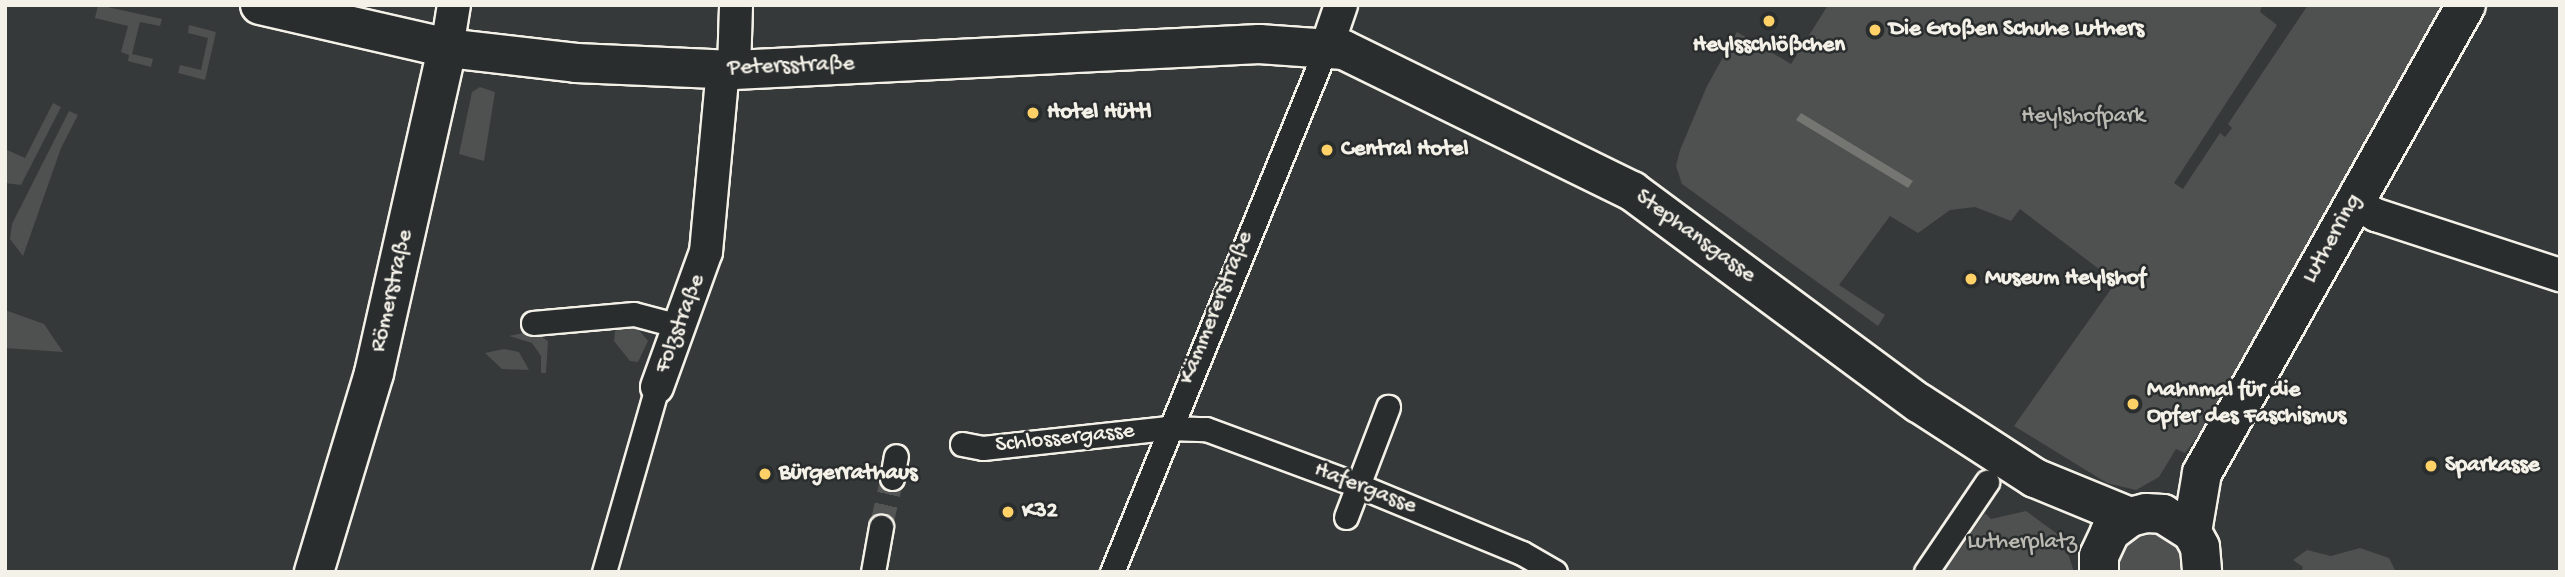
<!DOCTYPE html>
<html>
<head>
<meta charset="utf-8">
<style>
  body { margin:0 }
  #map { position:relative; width:2565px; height:577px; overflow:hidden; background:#363939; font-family:"Gochi Hand",sans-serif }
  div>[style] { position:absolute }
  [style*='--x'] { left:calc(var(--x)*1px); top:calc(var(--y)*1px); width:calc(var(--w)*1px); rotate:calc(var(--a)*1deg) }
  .green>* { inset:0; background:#4e514f }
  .water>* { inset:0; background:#757572 }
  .pedestrian-tunnel>* { height:23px; margin-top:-11.5px; transform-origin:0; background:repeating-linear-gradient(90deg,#525553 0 23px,transparent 0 34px) }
  .roads { filter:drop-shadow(2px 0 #f4f1e8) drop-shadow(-2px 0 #f4f1e8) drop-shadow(0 2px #f4f1e8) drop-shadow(0 -2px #f4f1e8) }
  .pedestrian>* { height:23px; margin:-11.5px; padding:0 11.5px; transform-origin:11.5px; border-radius:11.5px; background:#2a2d2e }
  .minor>* { height:32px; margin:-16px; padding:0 16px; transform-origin:16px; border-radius:16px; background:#2a2d2e }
  .tertiary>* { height:38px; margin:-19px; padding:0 19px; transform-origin:19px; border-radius:19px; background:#2a2d2e }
  .dots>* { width:19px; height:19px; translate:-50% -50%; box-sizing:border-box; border:4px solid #2a2d2e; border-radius:50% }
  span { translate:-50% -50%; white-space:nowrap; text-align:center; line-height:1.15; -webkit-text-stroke:5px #2a2d2e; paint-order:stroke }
  .poi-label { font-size:23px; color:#f4f1e8; font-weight:700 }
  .left { translate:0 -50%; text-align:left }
  .street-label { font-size:23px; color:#f4f1e8 }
  .park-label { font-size:23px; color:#bab9b2 }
  .frame { position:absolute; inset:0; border:7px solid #f4f1e8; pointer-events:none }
</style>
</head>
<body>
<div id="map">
  <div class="green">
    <div style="clip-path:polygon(98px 5px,162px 19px,160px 26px,140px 22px,132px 54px,153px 59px,151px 67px,128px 61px,129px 55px,121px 52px,128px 26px,95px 18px)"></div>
    <div style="clip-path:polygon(1828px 5px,2262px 5px,2260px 12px,2277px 25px,2174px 183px,2183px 189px,2220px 133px,2225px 137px,2232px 128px,2228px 124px,2308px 5px,2445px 5px,2210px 419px,2185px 453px,2176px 449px,2159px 477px,2136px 490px,2107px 483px,2014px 426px,2116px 282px,2020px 209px,2011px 221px,1975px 207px,1950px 210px,1918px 233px,1890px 216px,1839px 285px,1885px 315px,1878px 326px,1682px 184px,1676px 166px,1680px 150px,1707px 86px,1737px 32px,1791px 64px)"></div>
    <div style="clip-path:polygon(189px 25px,216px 32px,205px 80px,178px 73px,180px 65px,201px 70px,208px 38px,188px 33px)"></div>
    <div style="clip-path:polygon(480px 87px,495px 92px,484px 161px,459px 154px,472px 92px)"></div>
    <div style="clip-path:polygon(53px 103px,61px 107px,21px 185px,5px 183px,5px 149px,25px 158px)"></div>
    <div style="clip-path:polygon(69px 111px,78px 115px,61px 148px,23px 256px,10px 239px,12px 224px)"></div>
    <div style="clip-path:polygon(5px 310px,44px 324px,63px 352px,5px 348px)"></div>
    <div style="clip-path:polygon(626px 326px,638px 329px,648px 341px,638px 362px,630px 361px,614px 341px,615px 331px)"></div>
    <div style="clip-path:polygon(533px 331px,548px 341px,546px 373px,541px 373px,541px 356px,532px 343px,509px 336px)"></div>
    <div style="clip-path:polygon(504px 349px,519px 352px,529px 370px,502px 369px,485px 353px)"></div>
    <div style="clip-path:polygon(2026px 511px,2063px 538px,2074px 572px,1944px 572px,1985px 513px,1991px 519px)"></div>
    <div style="clip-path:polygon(2152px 530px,2182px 548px,2185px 572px,2116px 572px,2115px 558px,2131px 535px)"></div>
    <div style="clip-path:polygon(2360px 548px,2389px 558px,2396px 572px,2301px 572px,2303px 567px,2293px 560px,2307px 550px,2331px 556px)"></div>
  </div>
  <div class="water">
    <div style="clip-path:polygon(1801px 113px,1913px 181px,1908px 188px,1796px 120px)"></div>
  </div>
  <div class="pedestrian-tunnel">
    <div style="--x:881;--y:527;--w:50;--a:-77.3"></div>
  </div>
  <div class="roads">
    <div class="pedestrian">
      <div style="--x:533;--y:323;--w:101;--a:-5.1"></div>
      <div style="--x:634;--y:314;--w:47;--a:14.9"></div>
      <div style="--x:962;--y:444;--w:21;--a:11"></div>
      <div style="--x:983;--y:448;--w:186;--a:-6.2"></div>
      <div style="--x:1168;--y:428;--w:38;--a:2"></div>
      <div style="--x:1206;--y:429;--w:161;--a:20.3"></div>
      <div style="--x:1357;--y:485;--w:178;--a:22.4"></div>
      <div style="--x:1522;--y:553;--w:38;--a:30"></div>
      <div style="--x:892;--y:478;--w:22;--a:-80"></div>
      <div style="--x:1346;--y:517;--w:118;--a:-69.1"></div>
      <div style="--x:604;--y:572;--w:192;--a:-74"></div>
      <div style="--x:873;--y:572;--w:46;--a:-79.9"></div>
      <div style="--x:1112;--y:572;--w:568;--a:-67.77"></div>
      <div style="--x:1926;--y:572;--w:109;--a:-55.9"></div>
    </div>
    <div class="minor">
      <div style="--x:1327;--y:46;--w:43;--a:-71.1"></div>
      <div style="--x:447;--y:48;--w:44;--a:-80.8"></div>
      <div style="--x:734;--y:70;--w:65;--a:-88.2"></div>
      <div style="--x:2354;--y:202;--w:26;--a:31"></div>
      <div style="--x:2376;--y:215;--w:194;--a:18.1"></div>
      <div style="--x:657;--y:387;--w:144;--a:-70.1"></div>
      <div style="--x:706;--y:252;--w:184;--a:-84.7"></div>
    </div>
    <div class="tertiary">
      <div style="--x:260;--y:5;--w:192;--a:12.9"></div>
      <div style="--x:447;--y:48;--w:130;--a:6.6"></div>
      <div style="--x:576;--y:63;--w:158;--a:2.5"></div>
      <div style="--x:734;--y:70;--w:526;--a:-2.84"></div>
      <div style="--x:1259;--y:44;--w:85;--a:4"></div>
      <div style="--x:1344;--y:50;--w:321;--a:26.1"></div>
      <div style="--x:1632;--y:191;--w:357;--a:36.5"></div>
      <div style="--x:1919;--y:403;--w:138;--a:32.9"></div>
      <div style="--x:2035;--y:478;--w:103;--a:22.3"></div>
      <div style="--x:2192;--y:532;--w:60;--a:-80.4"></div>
      <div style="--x:2202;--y:473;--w:537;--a:-60.57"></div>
      <div style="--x:314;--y:572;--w:208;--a:-73.2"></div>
      <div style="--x:374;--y:373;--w:333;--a:-77.3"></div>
      <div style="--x:2099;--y:572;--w:16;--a:-90"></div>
      <div style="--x:2099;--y:556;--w:26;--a:-65"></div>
      <div style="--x:2110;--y:532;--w:25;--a:-37"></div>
      <div style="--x:2130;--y:517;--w:16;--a:-14"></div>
      <div style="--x:2146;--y:513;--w:17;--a:3"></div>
      <div style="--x:2163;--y:514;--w:34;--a:32"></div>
      <div style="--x:2192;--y:532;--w:17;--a:62"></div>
      <div style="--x:2200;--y:547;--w:25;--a:85"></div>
    </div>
  </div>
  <div class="dots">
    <div style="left:1769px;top:21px;background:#ffd166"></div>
    <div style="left:1875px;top:30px;background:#ffd166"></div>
    <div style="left:1033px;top:113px;background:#ffd166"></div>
    <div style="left:1327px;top:150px;background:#ffd166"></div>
    <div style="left:1971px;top:279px;background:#ffd166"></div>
    <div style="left:2133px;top:404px;background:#ffd166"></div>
    <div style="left:2431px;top:466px;background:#ffd166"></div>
    <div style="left:765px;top:474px;background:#ffd166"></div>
    <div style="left:1008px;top:512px;background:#ffd166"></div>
  </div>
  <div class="poi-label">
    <span class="left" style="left:1889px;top:30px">Die Großen Schuhe Luthers</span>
    <span style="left:1769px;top:46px">Heylsschlößchen</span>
    <span class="left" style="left:1047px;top:113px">Hotel Hüttl</span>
    <span class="left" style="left:1341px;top:150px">Central Hotel</span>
    <span class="left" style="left:1985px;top:279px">Museum Heylshof</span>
    <span class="left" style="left:2147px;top:404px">Mahnmal für die<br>Opfer des Faschismus</span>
    <span class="left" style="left:2445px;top:466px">Sparkasse</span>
    <span class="left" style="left:779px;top:474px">Bürgerrathaus</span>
    <span class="left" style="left:1022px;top:512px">K32</span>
  </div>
  <div class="street-label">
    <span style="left:791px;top:67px;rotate:-2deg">Petersstraße</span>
    <span style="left:1695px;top:237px;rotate:36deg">Stephansgasse</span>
    <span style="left:2333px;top:239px;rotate:-61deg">Lutherring</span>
    <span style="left:393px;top:291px;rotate:-77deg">Römerstraße</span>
    <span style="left:1217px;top:308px;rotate:-68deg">Kämmererstraße</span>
    <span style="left:681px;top:324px;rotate:-69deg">Folzstraße</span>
    <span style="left:1065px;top:439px;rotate:-6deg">Schlossergasse</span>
    <span style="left:1365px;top:489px;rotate:21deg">Hafergasse</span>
  </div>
  <div class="park-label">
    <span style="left:2083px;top:117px">Heylshofpark</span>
    <span style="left:2022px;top:543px">Lutherplatz</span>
  </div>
  <div class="frame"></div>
</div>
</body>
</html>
